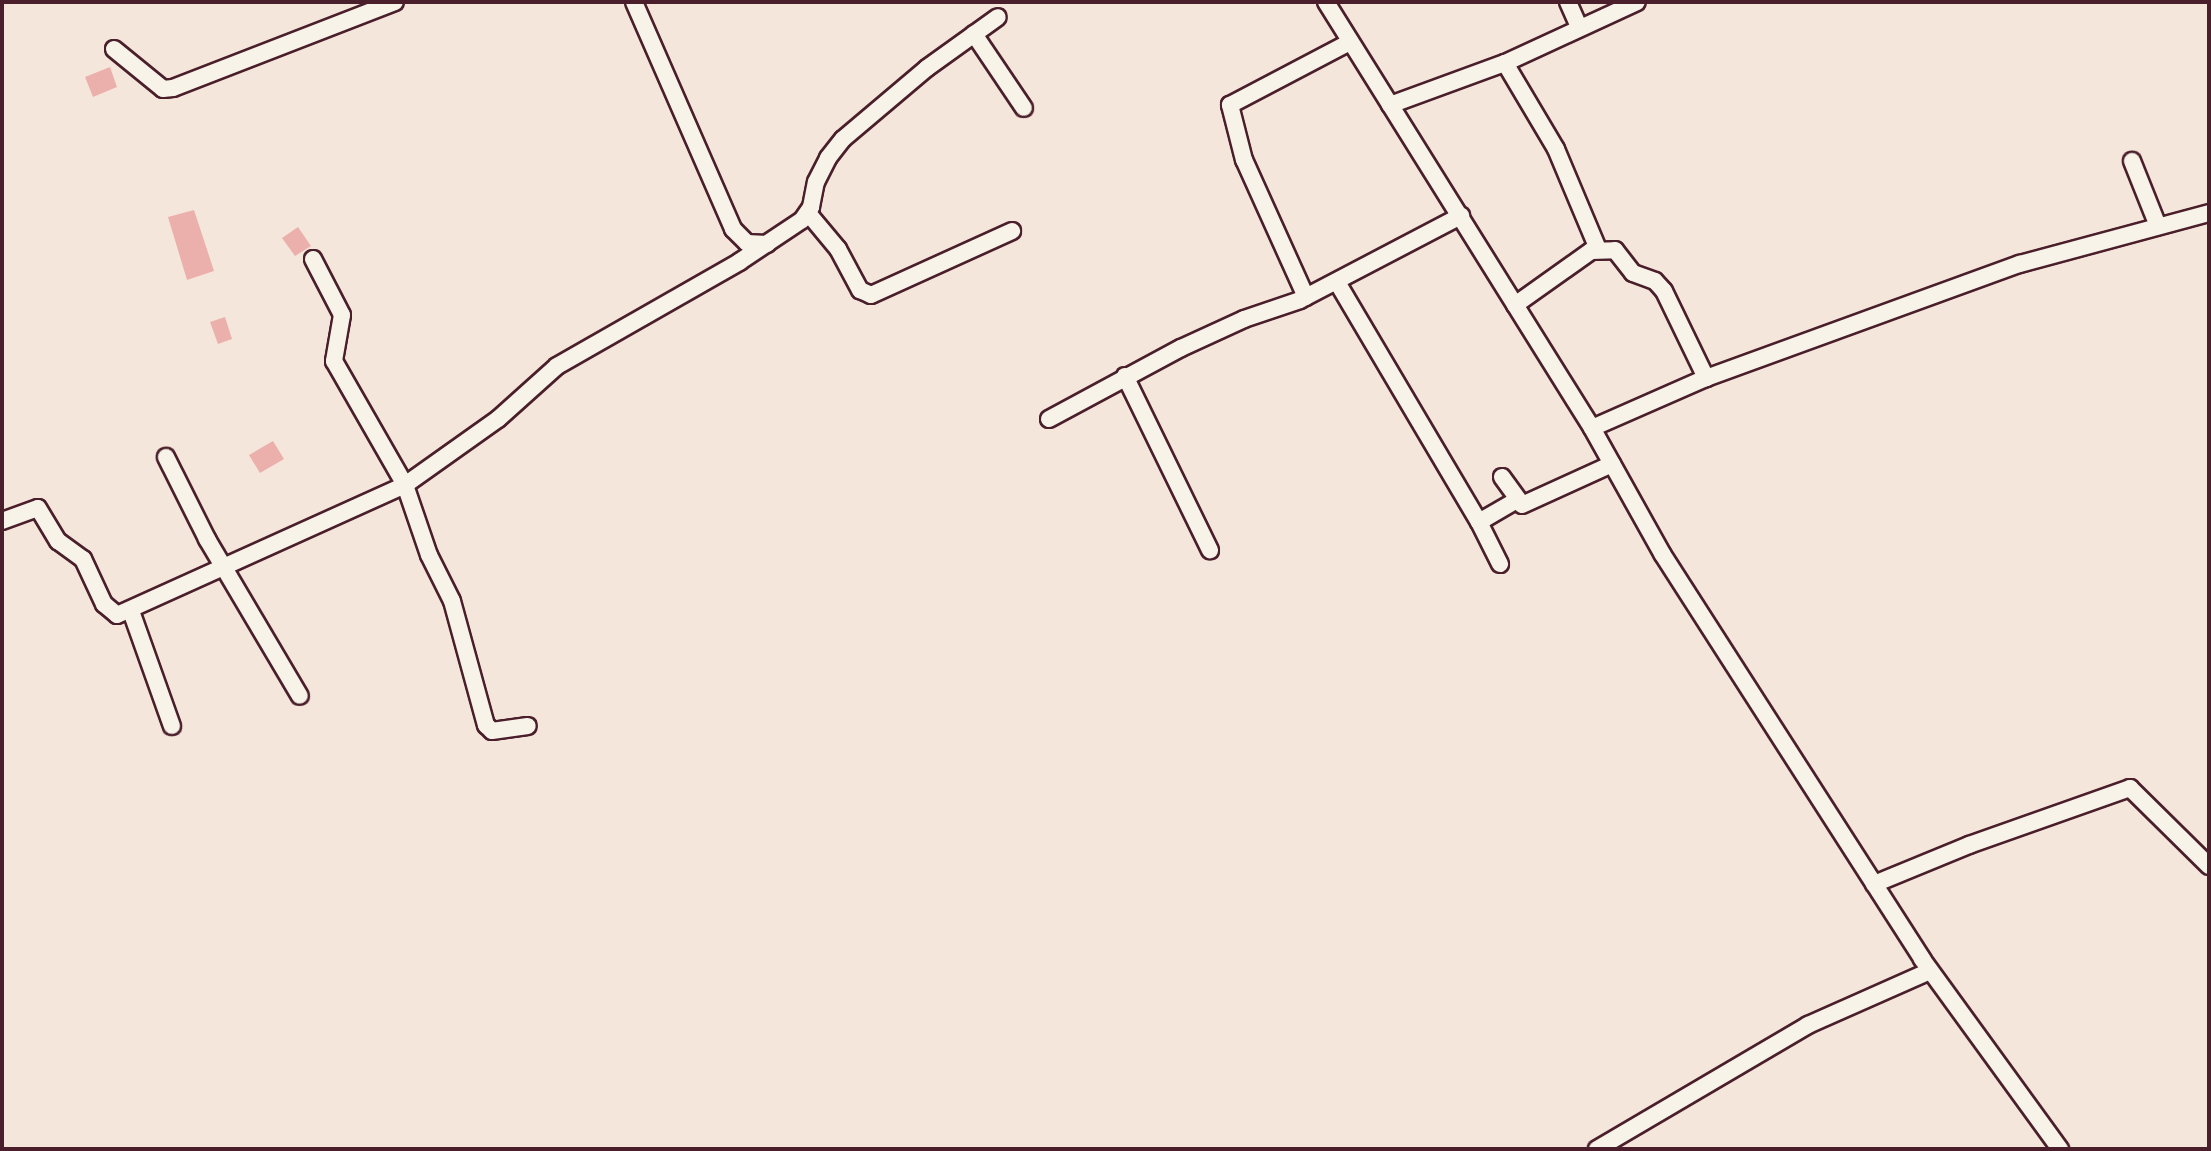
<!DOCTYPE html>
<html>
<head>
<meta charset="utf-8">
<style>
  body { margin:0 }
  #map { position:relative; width:2211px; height:1151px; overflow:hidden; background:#f5e6dc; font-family:Caveat,sans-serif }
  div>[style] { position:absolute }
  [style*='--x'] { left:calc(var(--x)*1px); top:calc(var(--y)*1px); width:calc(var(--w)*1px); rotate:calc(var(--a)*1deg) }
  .building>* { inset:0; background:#ebb0ab }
  .roads { filter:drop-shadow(2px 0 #4a1f2b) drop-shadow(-2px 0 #4a1f2b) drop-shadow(0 2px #4a1f2b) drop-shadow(0 -2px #4a1f2b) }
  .minor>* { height:16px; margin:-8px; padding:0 8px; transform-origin:8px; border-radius:8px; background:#f7f3e8 }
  span { translate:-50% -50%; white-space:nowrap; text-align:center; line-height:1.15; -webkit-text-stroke:7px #f7f3e8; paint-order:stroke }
  .frame { position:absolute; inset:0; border:4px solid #4a1f2b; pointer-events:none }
</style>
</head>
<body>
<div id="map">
  <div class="building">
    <div style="clip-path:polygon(110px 67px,117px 87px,93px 97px,85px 77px)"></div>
    <div style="clip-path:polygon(194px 210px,214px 271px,187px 280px,168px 217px)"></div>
    <div style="clip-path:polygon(298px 227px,311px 246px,295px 256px,282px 238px)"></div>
    <div style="clip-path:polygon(225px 317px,232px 339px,218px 344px,210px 322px)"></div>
    <div style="clip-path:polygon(273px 441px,284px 459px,260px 473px,249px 455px)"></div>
  </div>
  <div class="roads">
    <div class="minor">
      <div style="--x:634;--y:2;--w:248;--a:66.4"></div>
      <div style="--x:733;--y:229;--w:20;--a:45"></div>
      <div style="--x:747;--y:243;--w:20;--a:3"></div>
      <div style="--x:1326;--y:2;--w:502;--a:58.02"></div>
      <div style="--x:1592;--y:428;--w:145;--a:60.8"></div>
      <div style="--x:1663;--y:555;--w:480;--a:57.3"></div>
      <div style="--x:1922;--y:959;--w:235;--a:54"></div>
      <div style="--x:1568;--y:2;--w:27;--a:66"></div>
      <div style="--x:974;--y:34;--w:89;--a:56"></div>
      <div style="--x:114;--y:49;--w:63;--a:39.2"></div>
      <div style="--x:163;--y:89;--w:10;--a:-6"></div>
      <div style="--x:173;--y:88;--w:238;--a:-21.2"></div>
      <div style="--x:1505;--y:63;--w:100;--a:59.3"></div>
      <div style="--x:1556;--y:149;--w:108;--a:67.2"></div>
      <div style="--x:1390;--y:105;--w:122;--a:-20.1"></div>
      <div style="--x:1505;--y:63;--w:145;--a:-24.8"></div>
      <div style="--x:2132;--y:161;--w:70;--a:68.2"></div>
      <div style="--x:808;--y:213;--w:47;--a:50.2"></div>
      <div style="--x:838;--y:249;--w:47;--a:61.8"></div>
      <div style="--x:860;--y:290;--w:12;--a:24"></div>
      <div style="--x:871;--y:295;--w:155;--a:-24.4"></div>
      <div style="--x:313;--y:259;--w:63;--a:62.6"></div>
      <div style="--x:342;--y:315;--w:47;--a:99.9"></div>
      <div style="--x:334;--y:361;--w:143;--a:60.2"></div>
      <div style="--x:405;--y:485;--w:74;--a:71.1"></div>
      <div style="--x:429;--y:555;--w:51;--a:63.4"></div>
      <div style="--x:452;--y:601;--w:129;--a:74.7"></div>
      <div style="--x:486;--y:725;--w:8;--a:45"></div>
      <div style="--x:492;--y:731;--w:36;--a:-8"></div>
      <div style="--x:1337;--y:282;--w:279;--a:59.4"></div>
      <div style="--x:1479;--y:522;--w:44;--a:-30.1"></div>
      <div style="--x:1306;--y:297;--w:150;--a:-114.3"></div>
      <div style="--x:1244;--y:160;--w:57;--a:-104.3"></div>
      <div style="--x:1230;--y:105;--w:136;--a:-27.7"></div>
      <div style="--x:1515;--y:305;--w:93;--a:-35.4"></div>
      <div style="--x:1591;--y:251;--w:24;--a:-2"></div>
      <div style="--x:1615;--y:250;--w:29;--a:52"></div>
      <div style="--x:1633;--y:273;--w:23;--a:20"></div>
      <div style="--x:1655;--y:281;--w:13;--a:48"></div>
      <div style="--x:1664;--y:291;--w:97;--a:64.2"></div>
      <div style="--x:1125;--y:376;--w:194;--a:64"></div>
      <div style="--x:1049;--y:419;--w:150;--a:-28.3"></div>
      <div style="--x:1181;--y:348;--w:69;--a:-24.7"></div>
      <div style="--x:1244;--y:319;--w:59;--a:-18.7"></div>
      <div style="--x:1300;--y:300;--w:182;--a:-27.6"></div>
      <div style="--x:1592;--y:428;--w:124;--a:-23.7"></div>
      <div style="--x:1706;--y:378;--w:334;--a:-20"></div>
      <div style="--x:2020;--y:264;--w:196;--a:-15.1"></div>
      <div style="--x:166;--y:457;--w:92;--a:63.4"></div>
      <div style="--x:207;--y:539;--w:182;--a:59.4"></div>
      <div style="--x:1502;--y:477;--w:34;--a:54"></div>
      <div style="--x:1522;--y:505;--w:99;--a:-24.5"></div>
      <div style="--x:2;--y:521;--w:38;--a:-20"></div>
      <div style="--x:38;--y:508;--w:39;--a:59"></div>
      <div style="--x:58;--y:541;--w:31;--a:36"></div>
      <div style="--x:83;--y:559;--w:50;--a:65"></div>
      <div style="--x:104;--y:604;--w:17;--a:40"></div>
      <div style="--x:117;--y:615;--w:316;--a:-24.3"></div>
      <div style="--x:405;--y:485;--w:114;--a:-35.4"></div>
      <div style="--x:498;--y:419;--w:79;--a:-41.9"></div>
      <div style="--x:557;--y:366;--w:210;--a:-29.7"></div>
      <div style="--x:739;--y:262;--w:76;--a:-33.7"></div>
      <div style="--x:802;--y:220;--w:16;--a:-55"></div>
      <div style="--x:811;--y:207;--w:25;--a:-79"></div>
      <div style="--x:816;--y:182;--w:27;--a:-63"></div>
      <div style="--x:828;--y:158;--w:24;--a:-52"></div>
      <div style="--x:843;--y:139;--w:110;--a:-40.2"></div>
      <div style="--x:927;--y:68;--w:87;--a:-35.7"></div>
      <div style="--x:1479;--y:522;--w:47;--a:63.4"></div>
      <div style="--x:131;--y:611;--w:122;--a:70.4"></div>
      <div style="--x:1874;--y:884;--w:103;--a:-22.3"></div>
      <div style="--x:1969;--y:845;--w:171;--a:-19.5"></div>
      <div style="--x:2130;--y:788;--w:111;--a:44.6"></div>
      <div style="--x:1597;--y:1149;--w:245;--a:-30.4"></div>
      <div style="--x:1808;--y:1025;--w:133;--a:-23.9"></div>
    </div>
  </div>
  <div class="frame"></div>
</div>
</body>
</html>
